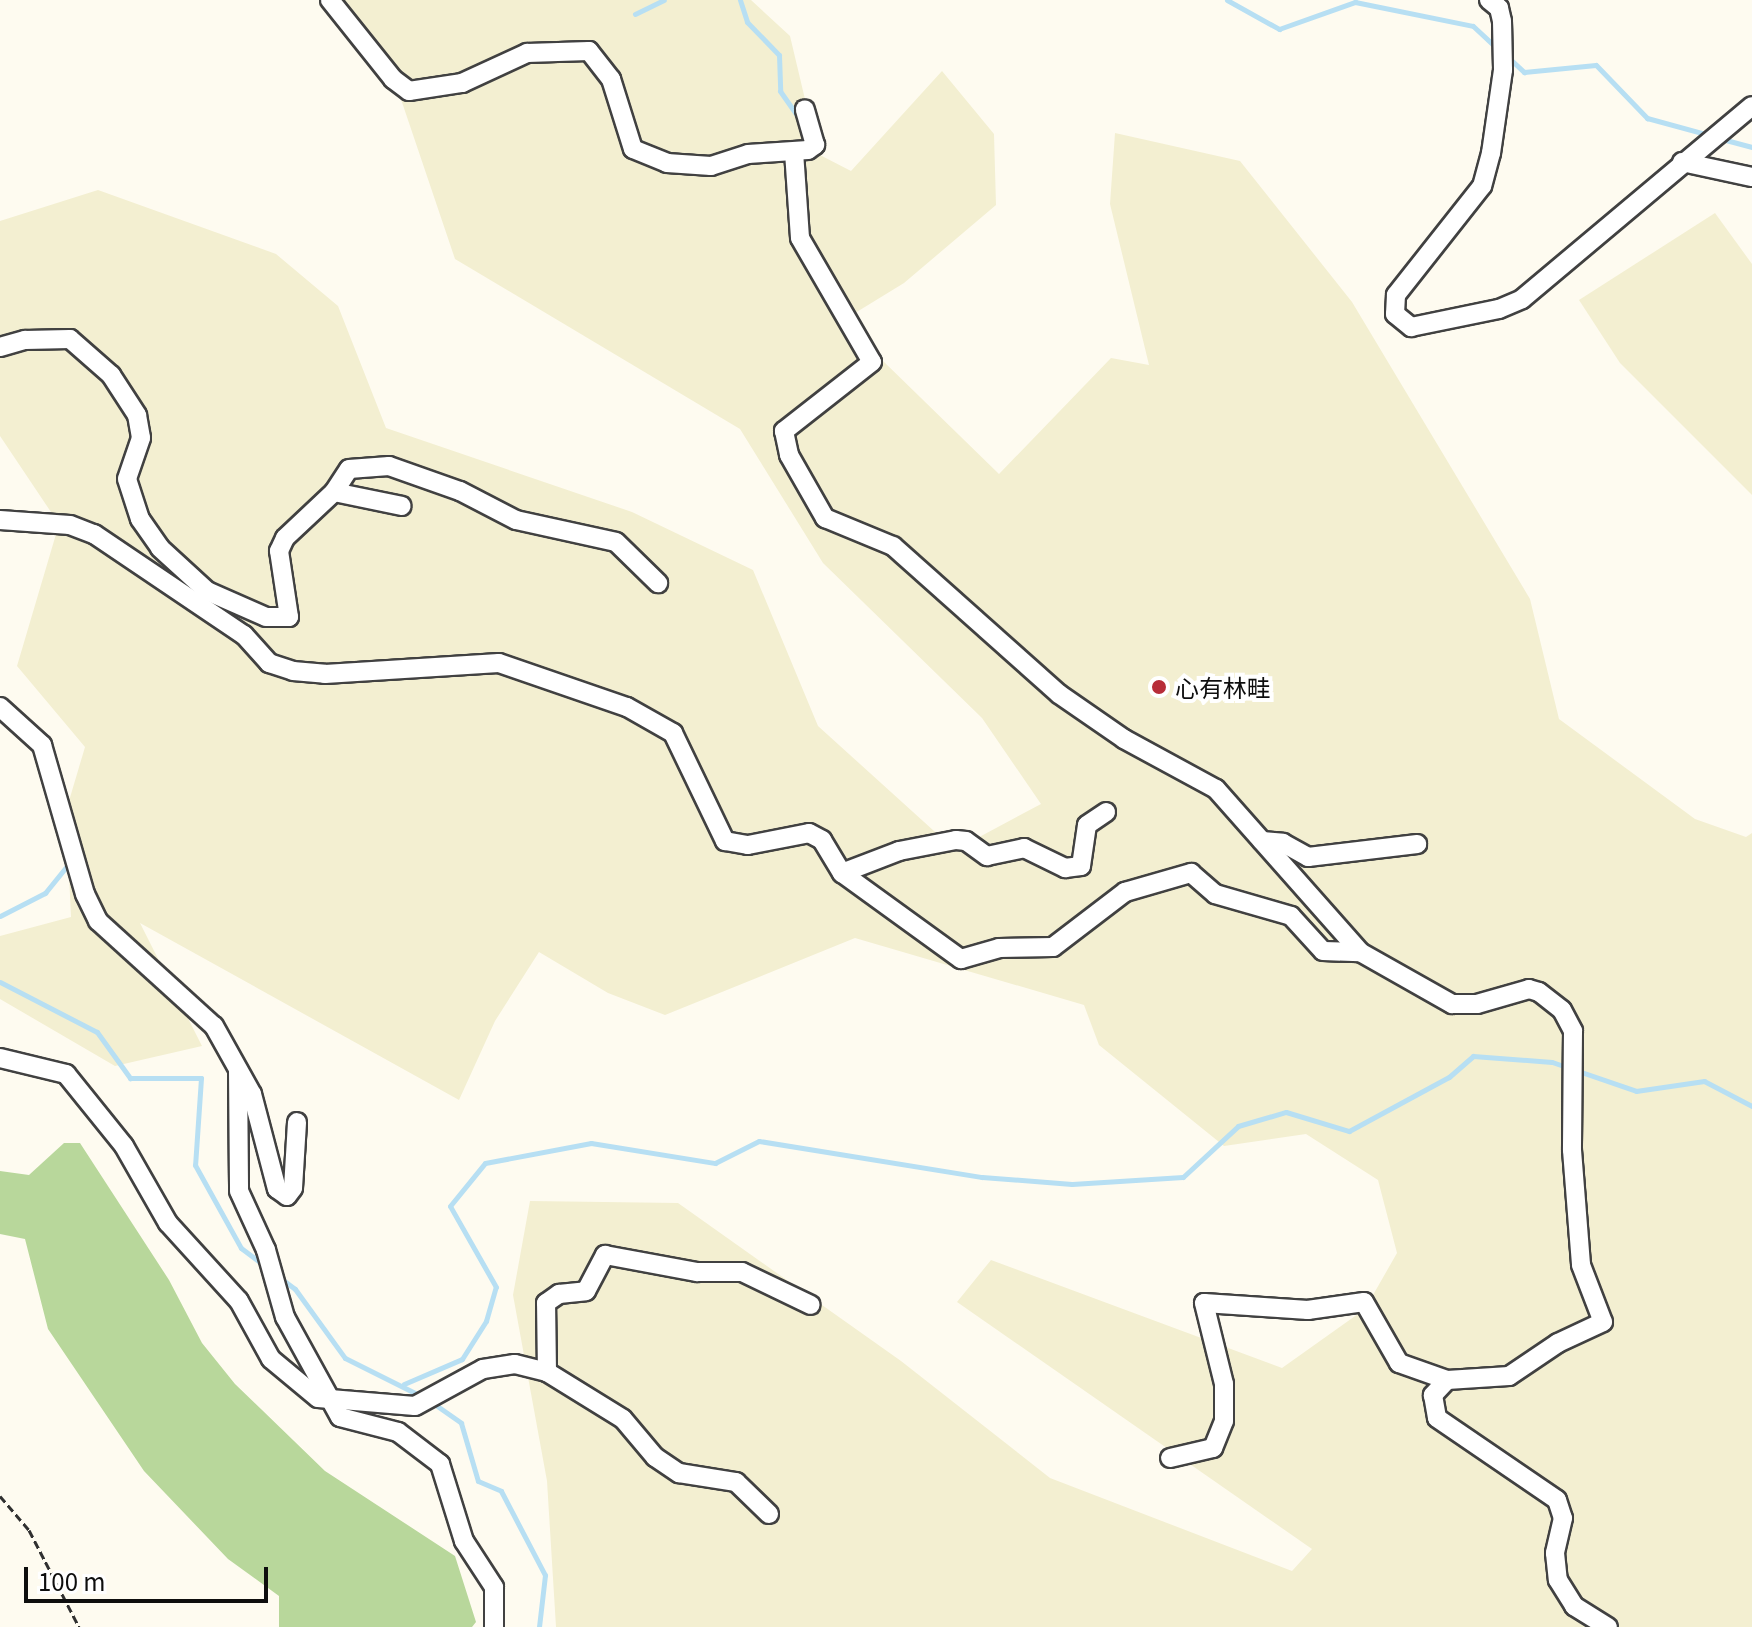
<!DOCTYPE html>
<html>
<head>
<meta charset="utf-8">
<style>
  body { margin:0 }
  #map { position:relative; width:1752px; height:1627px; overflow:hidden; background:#fefbf0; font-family:Georgia,"Noto Sans TC",serif }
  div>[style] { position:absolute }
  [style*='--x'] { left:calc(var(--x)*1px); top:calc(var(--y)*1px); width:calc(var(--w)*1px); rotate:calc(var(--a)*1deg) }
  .farmland>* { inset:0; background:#f3efd1 }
  .forest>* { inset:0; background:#b8d79b }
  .stream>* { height:5px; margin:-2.5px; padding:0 2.5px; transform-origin:2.5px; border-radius:2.5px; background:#b7dff3 }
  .path>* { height:3px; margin-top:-1.5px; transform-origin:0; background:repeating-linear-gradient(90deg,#303030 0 8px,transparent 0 12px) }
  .roads { filter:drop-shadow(2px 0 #414141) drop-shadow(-2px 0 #414141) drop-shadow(0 2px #414141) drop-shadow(0 -2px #414141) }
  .minor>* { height:18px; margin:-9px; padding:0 9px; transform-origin:9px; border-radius:9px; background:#fff }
  .dots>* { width:22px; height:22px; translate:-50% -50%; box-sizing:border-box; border:4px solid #fff; border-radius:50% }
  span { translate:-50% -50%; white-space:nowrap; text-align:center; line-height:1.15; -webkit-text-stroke:8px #fff; paint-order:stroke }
  .poi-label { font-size:24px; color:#0e0e0e }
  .left { translate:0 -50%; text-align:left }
  .scale { position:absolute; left:24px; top:1567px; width:244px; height:36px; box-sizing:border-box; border:4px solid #0e0e0e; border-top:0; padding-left:10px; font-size:24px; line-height:28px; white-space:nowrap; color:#0e0e0e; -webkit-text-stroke:6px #fff; paint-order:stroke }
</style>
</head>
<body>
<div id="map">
  <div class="farmland">
    <div style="clip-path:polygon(322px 0,751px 0,790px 36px,818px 154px,851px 171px,942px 71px,994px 134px,996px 205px,904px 283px,842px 321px,999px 474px,1111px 358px,1149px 365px,1110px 204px,1115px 133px,1240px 161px,1352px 302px,1530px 599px,1559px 719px,1695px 819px,1746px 837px,1752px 833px,1752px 1627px,556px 1627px,547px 1481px,513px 1295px,530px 1201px,678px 1203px,901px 1361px,1050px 1478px,1292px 1571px,1312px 1549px,957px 1302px,991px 1260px,1282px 1368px,1365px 1309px,1397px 1253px,1378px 1180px,1306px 1134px,1224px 1146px,1099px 1045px,1084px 1005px,855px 938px,665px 1015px,608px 993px,539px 952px,495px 1021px,459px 1100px,140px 923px,202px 1046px,115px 1066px,0 999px,0 936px,71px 917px,66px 811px,85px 747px,17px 666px,59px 524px,0 436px,0 221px,98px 190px,276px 254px,338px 306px,386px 428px,632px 512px,753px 570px,818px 726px,955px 850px,1041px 804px,982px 718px,823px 563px,740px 429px,455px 259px,385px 52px)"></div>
    <div style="clip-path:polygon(1715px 213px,1752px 264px,1752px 495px,1620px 363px,1579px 300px)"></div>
  </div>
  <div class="forest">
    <div style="clip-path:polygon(64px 1143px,80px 1143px,169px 1280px,202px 1343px,235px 1384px,325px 1471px,455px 1556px,476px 1622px,472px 1627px,279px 1627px,279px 1596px,228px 1559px,144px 1471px,48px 1329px,25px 1239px,0 1234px,0 1171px,29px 1175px)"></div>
  </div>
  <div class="stream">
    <div style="--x:740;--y:0;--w:23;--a:72"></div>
    <div style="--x:747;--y:22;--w:46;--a:45.9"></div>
    <div style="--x:779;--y:55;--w:36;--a:88"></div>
    <div style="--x:780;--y:91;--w:29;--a:55"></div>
    <div style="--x:1227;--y:0;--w:60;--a:29.1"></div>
    <div style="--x:1279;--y:29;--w:81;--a:-19.6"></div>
    <div style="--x:1355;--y:2;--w:120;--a:11.5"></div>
    <div style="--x:1473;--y:26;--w:34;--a:43"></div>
    <div style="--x:635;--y:14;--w:32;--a:-26"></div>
    <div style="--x:1509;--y:58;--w:21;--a:43"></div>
    <div style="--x:1524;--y:72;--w:72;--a:-5.6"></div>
    <div style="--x:1596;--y:65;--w:74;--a:46.1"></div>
    <div style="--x:1647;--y:118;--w:64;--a:15.3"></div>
    <div style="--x:1722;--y:139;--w:31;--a:15"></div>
    <div style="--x:0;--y:916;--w:51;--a:-27.1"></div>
    <div style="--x:45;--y:893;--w:36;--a:-51"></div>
    <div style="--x:0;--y:982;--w:109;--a:27.3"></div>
    <div style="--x:97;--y:1032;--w:57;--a:54.3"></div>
    <div style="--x:130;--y:1078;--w:71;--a:0"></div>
    <div style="--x:201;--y:1078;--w:87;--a:93.9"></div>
    <div style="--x:195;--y:1165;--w:95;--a:61"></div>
    <div style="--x:241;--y:1248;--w:30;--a:37"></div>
    <div style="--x:279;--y:1277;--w:20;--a:37"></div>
    <div style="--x:295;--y:1289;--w:85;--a:54.1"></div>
    <div style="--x:345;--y:1358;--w:85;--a:26.6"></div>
    <div style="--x:404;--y:1384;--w:63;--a:-23.3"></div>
    <div style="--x:462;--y:1359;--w:45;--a:-57.7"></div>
    <div style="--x:486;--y:1321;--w:35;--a:-74"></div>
    <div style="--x:496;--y:1287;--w:93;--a:-119.6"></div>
    <div style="--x:450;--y:1206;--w:55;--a:-50.9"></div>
    <div style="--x:485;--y:1163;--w:108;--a:-10.7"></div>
    <div style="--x:591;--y:1143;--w:126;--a:9.2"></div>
    <div style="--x:715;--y:1163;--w:49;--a:-26.6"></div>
    <div style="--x:759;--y:1141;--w:226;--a:9.2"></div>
    <div style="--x:982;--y:1177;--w:90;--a:4.4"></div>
    <div style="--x:1072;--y:1184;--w:111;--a:-3.6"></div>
    <div style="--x:1183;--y:1177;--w:75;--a:-42.8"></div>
    <div style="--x:1238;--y:1126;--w:50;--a:-16.3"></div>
    <div style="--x:1286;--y:1112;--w:66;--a:16.8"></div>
    <div style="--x:1349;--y:1131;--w:114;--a:-28.4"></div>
    <div style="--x:1449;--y:1077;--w:32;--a:-41"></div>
    <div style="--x:1473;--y:1056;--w:79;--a:4.3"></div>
    <div style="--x:1552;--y:1062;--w:89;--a:19"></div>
    <div style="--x:1636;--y:1091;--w:69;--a:-8.4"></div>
    <div style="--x:1704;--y:1081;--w:54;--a:27.5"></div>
    <div style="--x:430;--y:1401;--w:38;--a:35"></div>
    <div style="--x:461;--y:1423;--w:60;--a:73.7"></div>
    <div style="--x:478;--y:1481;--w:25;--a:23"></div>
    <div style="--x:501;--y:1491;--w:95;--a:62.4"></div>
    <div style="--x:545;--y:1575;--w:52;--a:96.6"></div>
  </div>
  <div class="path">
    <div style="--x:0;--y:1496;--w:45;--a:49.5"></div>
    <div style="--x:29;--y:1530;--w:109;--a:62.7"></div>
  </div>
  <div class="roads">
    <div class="minor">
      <div style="--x:330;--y:0;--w:101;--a:51.4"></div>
      <div style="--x:393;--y:79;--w:20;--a:37"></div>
      <div style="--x:409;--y:91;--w:54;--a:-8.6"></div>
      <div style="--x:462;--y:83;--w:72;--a:-24.8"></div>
      <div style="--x:527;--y:53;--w:62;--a:-1.8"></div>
      <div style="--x:589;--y:51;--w:36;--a:52"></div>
      <div style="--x:611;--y:79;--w:73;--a:72.6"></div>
      <div style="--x:633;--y:149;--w:37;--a:22"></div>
      <div style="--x:667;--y:163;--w:44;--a:3.9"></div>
      <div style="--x:711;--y:166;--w:39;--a:-18"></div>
      <div style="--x:748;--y:154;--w:60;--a:-3.8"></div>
      <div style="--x:808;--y:150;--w:9;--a:-36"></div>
      <div style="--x:815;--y:145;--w:37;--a:-106"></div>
      <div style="--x:1489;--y:0;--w:13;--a:39"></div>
      <div style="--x:1499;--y:8;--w:13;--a:77"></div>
      <div style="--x:1502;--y:21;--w:49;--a:88.8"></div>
      <div style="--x:1503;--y:70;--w:84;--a:98.2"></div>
      <div style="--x:1491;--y:153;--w:34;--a:105"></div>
      <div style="--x:1482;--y:186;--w:139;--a:128.3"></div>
      <div style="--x:1396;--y:295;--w:19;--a:93"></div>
      <div style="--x:1395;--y:314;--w:21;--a:39"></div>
      <div style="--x:1411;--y:327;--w:90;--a:-11.6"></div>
      <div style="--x:1499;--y:309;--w:25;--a:-23"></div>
      <div style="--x:1522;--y:299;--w:300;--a:-40"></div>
      <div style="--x:794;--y:152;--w:86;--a:86"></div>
      <div style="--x:800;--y:238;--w:143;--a:59.9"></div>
      <div style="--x:872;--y:362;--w:112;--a:141.9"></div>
      <div style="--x:784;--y:431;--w:25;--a:78"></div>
      <div style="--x:789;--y:455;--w:73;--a:60.3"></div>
      <div style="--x:825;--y:518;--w:74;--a:22.4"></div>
      <div style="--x:893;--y:546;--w:222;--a:41.7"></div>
      <div style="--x:1059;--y:694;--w:79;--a:34.7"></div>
      <div style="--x:1124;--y:739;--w:105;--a:28.5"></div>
      <div style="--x:1216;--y:789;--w:217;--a:48.5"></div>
      <div style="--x:1360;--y:952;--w:106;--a:29.5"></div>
      <div style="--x:1452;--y:1004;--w:25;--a:0"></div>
      <div style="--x:1477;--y:1004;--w:54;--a:-16.1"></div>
      <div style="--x:1529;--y:989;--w:10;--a:17"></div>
      <div style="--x:1539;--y:992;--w:29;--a:38"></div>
      <div style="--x:1562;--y:1010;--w:24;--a:62"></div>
      <div style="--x:1573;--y:1031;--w:119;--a:90.5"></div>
      <div style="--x:1572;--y:1150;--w:115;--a:85.5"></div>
      <div style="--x:1581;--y:1265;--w:61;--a:68.9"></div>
      <div style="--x:1603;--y:1322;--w:50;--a:155"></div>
      <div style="--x:1558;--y:1343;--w:59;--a:146"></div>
      <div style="--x:1509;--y:1376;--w:62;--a:176.3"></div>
      <div style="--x:1447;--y:1380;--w:51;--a:-160.5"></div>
      <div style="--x:1399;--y:1363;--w:70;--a:-119.8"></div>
      <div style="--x:1364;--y:1302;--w:57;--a:171.9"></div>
      <div style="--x:1308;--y:1310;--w:104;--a:-176.1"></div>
      <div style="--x:1204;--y:1303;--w:83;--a:76.1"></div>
      <div style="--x:1224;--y:1384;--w:37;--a:90"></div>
      <div style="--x:1224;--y:1421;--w:29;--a:112"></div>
      <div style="--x:1213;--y:1448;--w:44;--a:166.9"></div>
      <div style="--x:1682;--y:162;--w:72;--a:12.1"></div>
      <div style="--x:0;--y:347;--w:26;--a:-16"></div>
      <div style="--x:25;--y:340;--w:45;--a:-1.3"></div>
      <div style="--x:70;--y:339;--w:55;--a:41.3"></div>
      <div style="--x:111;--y:375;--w:48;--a:57"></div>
      <div style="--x:137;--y:415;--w:23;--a:80"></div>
      <div style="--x:141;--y:438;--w:43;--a:108.9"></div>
      <div style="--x:127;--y:479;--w:42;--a:72"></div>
      <div style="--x:140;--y:519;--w:35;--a:55"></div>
      <div style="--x:160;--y:548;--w:64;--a:42.5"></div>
      <div style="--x:207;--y:591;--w:64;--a:23.8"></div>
      <div style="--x:266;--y:617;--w:23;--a:0"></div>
      <div style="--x:289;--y:617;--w:67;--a:-98.6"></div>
      <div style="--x:279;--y:551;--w:14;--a:-65"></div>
      <div style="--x:285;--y:538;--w:67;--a:-43.2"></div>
      <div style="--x:334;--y:492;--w:27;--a:-57"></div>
      <div style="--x:349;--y:469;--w:40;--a:-4.3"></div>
      <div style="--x:389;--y:466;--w:75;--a:19.4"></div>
      <div style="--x:460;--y:491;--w:63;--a:27.4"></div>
      <div style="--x:516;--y:520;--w:102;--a:12.4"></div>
      <div style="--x:616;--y:542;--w:59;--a:44.3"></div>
      <div style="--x:334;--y:492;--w:69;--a:11.6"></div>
      <div style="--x:0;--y:520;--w:70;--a:4.1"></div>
      <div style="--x:70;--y:525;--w:26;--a:21"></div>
      <div style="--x:94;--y:534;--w:181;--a:34"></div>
      <div style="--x:244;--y:635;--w:38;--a:48"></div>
      <div style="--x:269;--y:663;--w:25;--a:18"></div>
      <div style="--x:293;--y:671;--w:32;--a:5"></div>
      <div style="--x:325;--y:674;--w:174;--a:-3.6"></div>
      <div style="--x:499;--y:663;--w:135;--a:19"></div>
      <div style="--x:627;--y:707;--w:53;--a:29.5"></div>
      <div style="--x:673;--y:733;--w:120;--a:64.3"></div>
      <div style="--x:725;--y:841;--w:23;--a:10"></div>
      <div style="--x:748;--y:845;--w:62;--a:-11.1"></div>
      <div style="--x:809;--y:833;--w:15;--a:28"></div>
      <div style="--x:822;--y:840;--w:39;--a:59"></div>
      <div style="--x:842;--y:873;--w:61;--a:-21.1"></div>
      <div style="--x:899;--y:851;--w:58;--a:-10.9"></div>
      <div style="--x:956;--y:840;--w:10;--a:6"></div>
      <div style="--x:966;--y:841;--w:26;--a:36"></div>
      <div style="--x:987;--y:856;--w:38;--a:-12"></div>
      <div style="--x:1024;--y:848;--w:46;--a:26"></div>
      <div style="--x:1065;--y:868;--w:16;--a:-7"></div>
      <div style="--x:1081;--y:866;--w:41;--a:-81.7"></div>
      <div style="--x:1087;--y:825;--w:23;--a:-34"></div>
      <div style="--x:0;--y:707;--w:57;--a:42.1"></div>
      <div style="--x:42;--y:745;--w:155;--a:73.9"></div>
      <div style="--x:85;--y:894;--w:30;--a:64"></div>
      <div style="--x:98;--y:921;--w:156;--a:42.2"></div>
      <div style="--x:214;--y:1026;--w:78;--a:60.8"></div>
      <div style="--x:252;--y:1094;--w:98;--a:75.3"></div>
      <div style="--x:277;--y:1189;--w:12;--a:35"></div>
      <div style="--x:287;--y:1196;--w:10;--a:-53"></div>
      <div style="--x:293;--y:1188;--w:66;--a:-86.5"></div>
      <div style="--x:1262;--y:841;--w:21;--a:5"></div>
      <div style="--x:1283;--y:843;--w:29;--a:29"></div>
      <div style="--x:1308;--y:857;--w:110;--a:-6.8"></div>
      <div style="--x:842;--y:873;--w:147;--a:35.9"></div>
      <div style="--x:961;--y:959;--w:40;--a:-16"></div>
      <div style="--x:999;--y:948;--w:54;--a:-1.1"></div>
      <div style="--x:1053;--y:947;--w:91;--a:-37.4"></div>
      <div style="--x:1125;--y:892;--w:69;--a:-16.1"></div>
      <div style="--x:1191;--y:873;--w:32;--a:41"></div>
      <div style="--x:1215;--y:894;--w:79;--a:16.1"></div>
      <div style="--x:1291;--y:916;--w:47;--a:47.6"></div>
      <div style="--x:1323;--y:951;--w:37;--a:2"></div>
      <div style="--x:0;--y:1058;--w:68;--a:13.6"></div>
      <div style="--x:66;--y:1074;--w:92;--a:51.1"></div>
      <div style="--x:124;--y:1146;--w:89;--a:60.3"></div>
      <div style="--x:168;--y:1223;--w:105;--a:47.7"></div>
      <div style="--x:239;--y:1301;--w:66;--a:61.1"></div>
      <div style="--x:271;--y:1359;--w:61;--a:39.7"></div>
      <div style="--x:318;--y:1398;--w:97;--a:4.7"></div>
      <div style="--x:415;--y:1406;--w:77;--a:-28.6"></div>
      <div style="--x:483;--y:1369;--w:32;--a:-9"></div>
      <div style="--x:515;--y:1364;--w:33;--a:14"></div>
      <div style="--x:547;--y:1372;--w:89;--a:31.7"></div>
      <div style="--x:623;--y:1419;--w:50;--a:49.9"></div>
      <div style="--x:655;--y:1457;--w:29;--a:34"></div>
      <div style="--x:679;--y:1473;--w:58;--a:9"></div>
      <div style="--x:736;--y:1482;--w:46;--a:44.1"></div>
      <div style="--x:238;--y:1071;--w:120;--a:89.5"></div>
      <div style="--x:239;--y:1191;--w:65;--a:65.4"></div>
      <div style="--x:266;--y:1250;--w:70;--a:74.2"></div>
      <div style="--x:285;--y:1317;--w:114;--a:61.2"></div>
      <div style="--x:340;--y:1417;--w:60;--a:14.5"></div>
      <div style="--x:398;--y:1432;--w:53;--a:37.3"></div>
      <div style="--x:440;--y:1464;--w:81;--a:72.7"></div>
      <div style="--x:464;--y:1541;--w:55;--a:56.9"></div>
      <div style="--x:494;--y:1587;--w:40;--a:90"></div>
      <div style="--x:547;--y:1372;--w:69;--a:-90.8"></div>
      <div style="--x:546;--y:1303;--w:16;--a:-35"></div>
      <div style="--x:559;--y:1294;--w:27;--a:-6"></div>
      <div style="--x:586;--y:1291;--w:41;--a:-62.2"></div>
      <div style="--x:605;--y:1255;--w:94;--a:10.5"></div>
      <div style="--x:697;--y:1272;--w:45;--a:0"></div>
      <div style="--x:742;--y:1272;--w:76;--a:25.6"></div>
      <div style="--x:1447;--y:1380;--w:21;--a:133"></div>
      <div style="--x:1433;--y:1395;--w:23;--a:80"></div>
      <div style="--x:1437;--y:1418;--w:145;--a:34.3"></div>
      <div style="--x:1557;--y:1500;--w:19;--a:72"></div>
      <div style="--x:1563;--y:1518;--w:36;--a:103"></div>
      <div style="--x:1555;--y:1553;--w:27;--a:84"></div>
      <div style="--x:1558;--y:1580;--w:31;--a:58"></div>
      <div style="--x:1574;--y:1606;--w:40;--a:32"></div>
    </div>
  </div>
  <div class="dots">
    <div style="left:1159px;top:687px;background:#b72d38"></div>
  </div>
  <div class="poi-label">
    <span class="left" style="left:1175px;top:687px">心有林畦</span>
  </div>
  <div class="scale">100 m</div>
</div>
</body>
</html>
